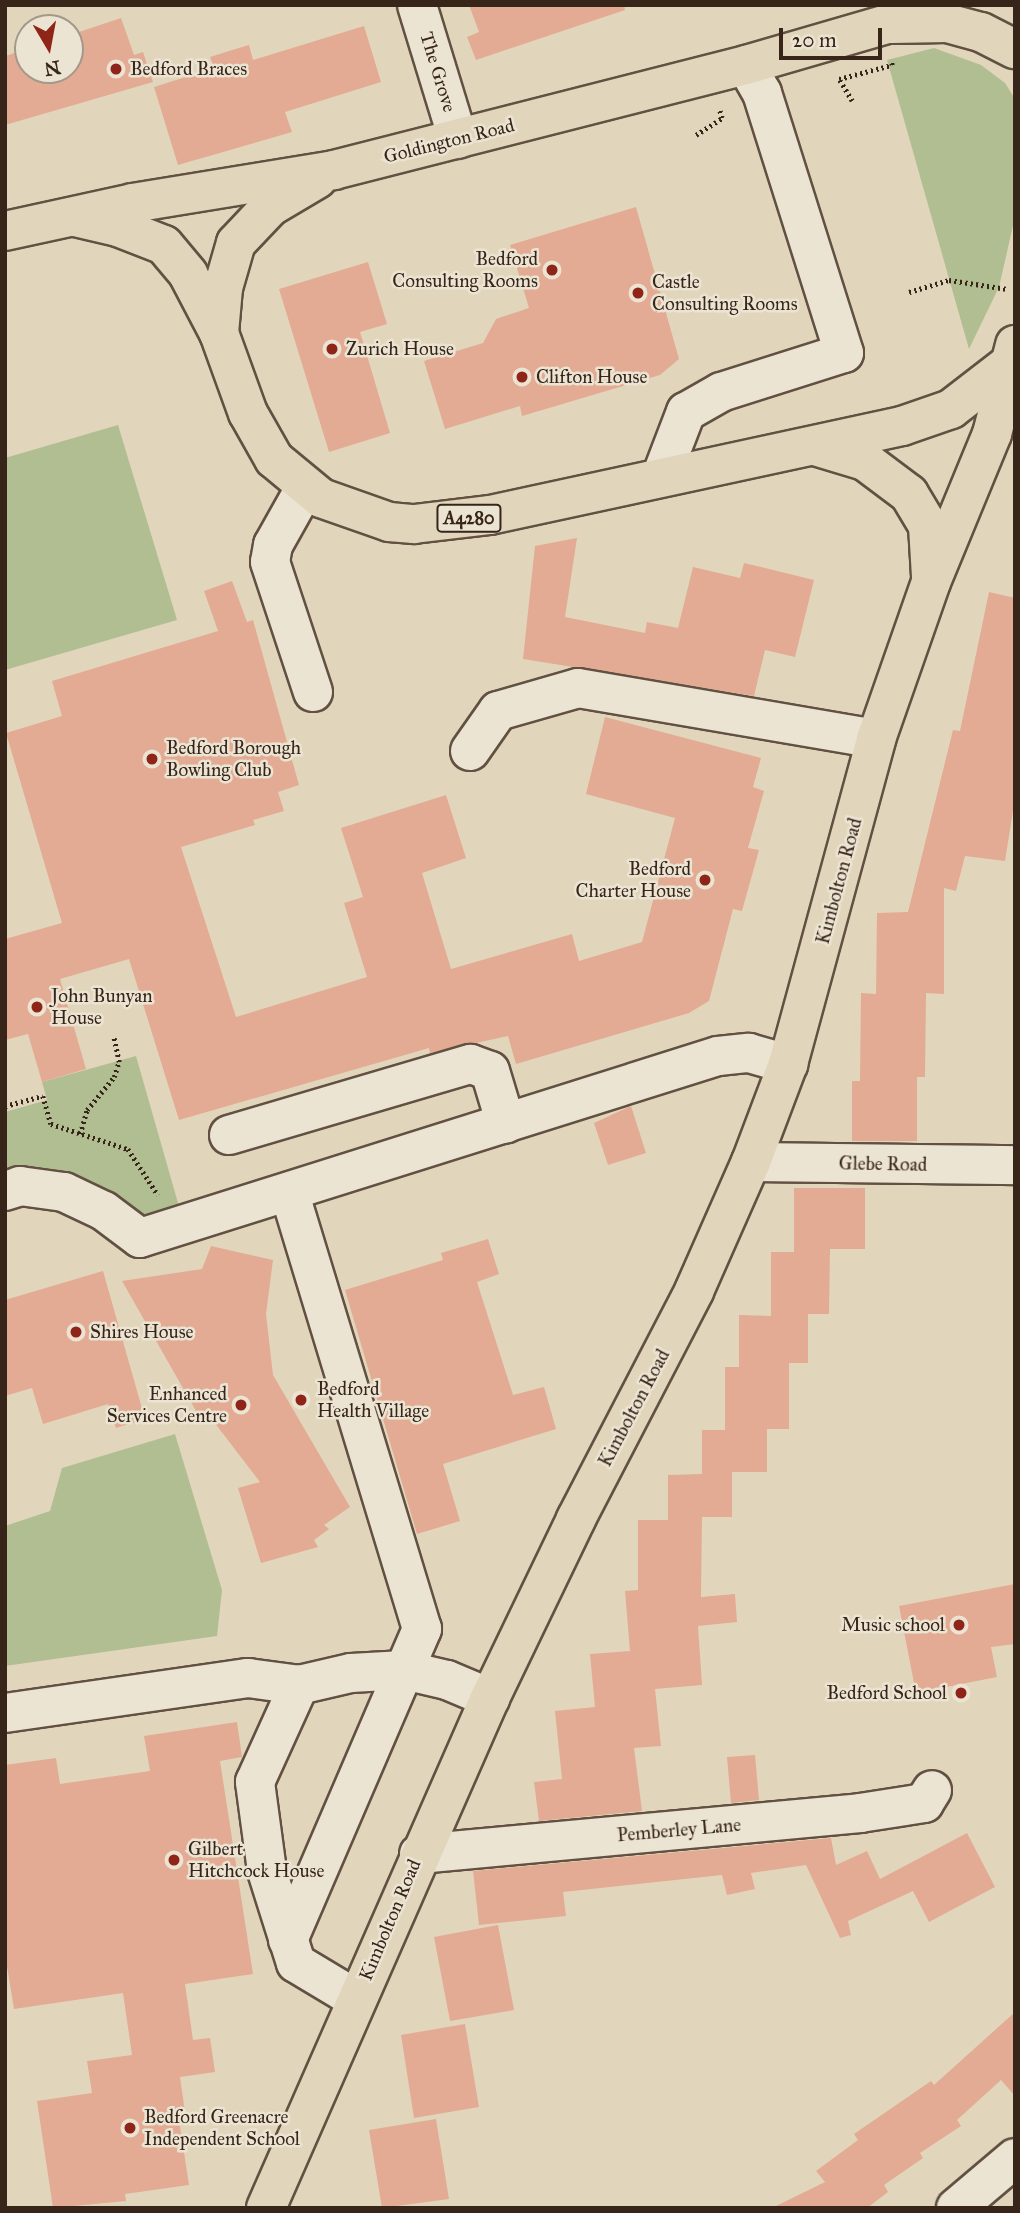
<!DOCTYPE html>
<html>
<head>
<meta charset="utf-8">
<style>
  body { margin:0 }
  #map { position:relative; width:1020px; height:2213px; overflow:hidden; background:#e1d6bb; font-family:"IM FELL Great Primer",serif }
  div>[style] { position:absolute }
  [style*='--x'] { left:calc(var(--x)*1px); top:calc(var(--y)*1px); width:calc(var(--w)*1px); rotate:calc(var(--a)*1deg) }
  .green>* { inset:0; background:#b1be91 }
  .building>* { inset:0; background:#e3ab93 }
  .path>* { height:4.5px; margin-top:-2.25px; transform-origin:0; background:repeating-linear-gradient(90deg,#37251a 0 2px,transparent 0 5.5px) }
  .roads { filter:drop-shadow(2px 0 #625142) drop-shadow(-2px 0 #625142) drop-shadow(0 2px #625142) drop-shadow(0 -2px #625142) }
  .minor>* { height:38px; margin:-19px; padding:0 19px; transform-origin:19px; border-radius:19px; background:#ece4d3 }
  .major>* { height:38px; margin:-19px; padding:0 19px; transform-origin:19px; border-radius:19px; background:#e1d6bb }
  .dots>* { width:19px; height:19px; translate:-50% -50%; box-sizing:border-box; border:4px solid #ece4d3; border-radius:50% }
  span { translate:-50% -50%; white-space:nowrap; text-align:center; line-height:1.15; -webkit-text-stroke:5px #ece4d3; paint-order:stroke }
  .shield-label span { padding:2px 5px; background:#ece4d3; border:2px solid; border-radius:5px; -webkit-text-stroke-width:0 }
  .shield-label { font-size:18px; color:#37251a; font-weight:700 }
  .poi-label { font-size:19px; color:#37251a }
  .left { translate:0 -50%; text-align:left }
  .right { translate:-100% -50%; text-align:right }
  .street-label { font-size:19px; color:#37251a }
  .frame { position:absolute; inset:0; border:7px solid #37251a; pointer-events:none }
  .north { position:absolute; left:14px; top:14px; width:70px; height:70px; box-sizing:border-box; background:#ece4d3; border:2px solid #a49889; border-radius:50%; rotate:170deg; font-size:19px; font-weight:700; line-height:28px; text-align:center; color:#37251a }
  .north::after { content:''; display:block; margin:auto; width:24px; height:32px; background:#8f2418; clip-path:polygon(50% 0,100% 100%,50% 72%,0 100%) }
  .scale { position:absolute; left:779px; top:28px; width:103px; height:32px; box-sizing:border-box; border:4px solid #37251a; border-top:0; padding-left:9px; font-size:21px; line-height:24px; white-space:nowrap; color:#37251a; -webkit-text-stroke:5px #ece4d3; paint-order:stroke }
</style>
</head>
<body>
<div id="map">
  <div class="green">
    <div style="clip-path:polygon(934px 48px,981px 65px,1005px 83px,1015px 99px,1015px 217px,999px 287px,969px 349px,887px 60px)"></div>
    <div style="clip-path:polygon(118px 425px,177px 620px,5px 670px,5px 458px)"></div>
    <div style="clip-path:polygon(136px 1056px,180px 1210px,149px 1220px,5px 1172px,5px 1112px,47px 1100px,42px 1082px)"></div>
    <div style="clip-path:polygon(175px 1434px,222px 1590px,217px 1636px,5px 1666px,5px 1526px,50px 1511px,62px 1468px)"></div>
  </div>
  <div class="building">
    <div style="clip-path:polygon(469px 5px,624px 5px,625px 10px,476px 60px,467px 37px,479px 32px)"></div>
    <div style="clip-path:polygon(121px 18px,134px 55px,143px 52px,153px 82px,5px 125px,5px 56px,28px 49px,28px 70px,70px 70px,70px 35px)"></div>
    <div style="clip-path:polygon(364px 26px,381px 82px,285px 112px,292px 132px,178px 165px,154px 87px,214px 68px,210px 57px,229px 51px,249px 45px,253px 60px)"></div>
    <div style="clip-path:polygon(636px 207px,679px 359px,660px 375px,522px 416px,520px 406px,445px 429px,424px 361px,483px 343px,496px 319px,529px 308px,510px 245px)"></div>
    <div style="clip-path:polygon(368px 262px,387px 324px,360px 332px,390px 433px,329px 452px,279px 289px)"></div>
    <div style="clip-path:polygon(577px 538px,565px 617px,645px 633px,647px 622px,678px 628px,693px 567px,740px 578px,744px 563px,814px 580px,795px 657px,765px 650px,754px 696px,523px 659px,535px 546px)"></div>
    <div style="clip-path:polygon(232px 581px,247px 622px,253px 620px,299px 785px,278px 792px,284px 811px,253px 820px,255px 825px,181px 847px,236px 1017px,367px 977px,344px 903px,363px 897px,341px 828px,446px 795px,466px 858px,422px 873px,451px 969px,572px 934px,579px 961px,642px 942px,675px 818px,586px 794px,605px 717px,761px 758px,753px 787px,764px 791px,748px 848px,759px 850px,742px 911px,733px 909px,709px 1001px,689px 1013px,516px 1064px,508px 1036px,430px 1053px,429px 1048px,179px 1120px,129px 959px,60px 979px,86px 1069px,42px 1082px,28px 1034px,5px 1040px,5px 939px,62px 923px,6px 733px,62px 716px,52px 681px,218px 631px,204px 591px)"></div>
    <div style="clip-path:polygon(989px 592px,1015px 598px,1015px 798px,1005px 861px,965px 856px,956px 891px,944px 888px,944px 994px,926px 993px,925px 1077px,917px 1077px,917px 1141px,852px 1141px,852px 1081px,860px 1081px,861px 993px,876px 994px,877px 913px,908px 912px,953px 730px,960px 731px)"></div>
    <div style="clip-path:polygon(631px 1106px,646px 1153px,608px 1165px,594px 1123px)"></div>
    <div style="clip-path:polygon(794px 1188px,865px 1188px,865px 1249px,830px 1249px,829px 1314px,808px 1314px,808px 1363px,789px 1363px,789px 1429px,767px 1429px,767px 1472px,732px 1472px,732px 1517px,702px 1517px,701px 1597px,735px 1594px,737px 1622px,698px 1626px,702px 1685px,655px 1689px,661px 1746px,634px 1748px,642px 1811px,539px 1821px,534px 1782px,562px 1779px,555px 1711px,595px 1707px,590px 1654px,630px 1651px,625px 1591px,638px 1590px,638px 1520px,668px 1520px,668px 1475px,702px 1474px,702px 1430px,725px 1430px,725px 1367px,739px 1367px,739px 1315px,771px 1316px,771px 1252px,794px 1252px)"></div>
    <div style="clip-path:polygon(488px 1239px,499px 1274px,477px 1282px,513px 1395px,544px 1387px,556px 1429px,443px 1464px,460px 1521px,417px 1534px,345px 1290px,443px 1260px,441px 1253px)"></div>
    <div style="clip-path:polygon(211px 1246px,273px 1260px,266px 1314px,273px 1375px,350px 1507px,324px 1525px,329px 1529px,314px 1540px,318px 1547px,261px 1563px,238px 1488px,260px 1482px,207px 1413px,200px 1418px,122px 1281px,202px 1269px)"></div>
    <div style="clip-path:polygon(103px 1271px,145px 1419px,116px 1428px,108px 1404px,43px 1424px,32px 1388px,5px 1396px,5px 1300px)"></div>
    <div style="clip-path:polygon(1015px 1584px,1015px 1644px,991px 1647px,997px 1677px,916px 1693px,899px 1606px)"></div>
    <div style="clip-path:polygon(237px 1722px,242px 1757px,220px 1761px,253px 1974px,185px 1984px,193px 2040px,210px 2038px,215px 2072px,180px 2077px,186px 2119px,179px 2120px,189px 2185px,125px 2194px,126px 2201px,53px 2208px,37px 2101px,92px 2093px,87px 2061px,132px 2055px,123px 1993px,14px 2009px,5px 1954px,5px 1765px,56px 1758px,60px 1784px,150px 1771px,144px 1736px)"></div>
    <div style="clip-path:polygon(755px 1755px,759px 1800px,731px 1803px,727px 1757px)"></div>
    <div style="clip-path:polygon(967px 1833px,995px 1887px,929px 1922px,913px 1891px,848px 1921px,851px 1935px,840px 1938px,806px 1865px,751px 1873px,755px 1889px,727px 1895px,722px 1875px,563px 1892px,566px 1916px,479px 1925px,473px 1871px,831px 1838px,836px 1865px,867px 1851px,880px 1879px)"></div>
    <div style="clip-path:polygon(498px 1925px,514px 2010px,450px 2021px,434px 1937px)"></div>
    <div style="clip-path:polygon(1015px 2012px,1015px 2096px,1001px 2080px,957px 2120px,961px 2126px,920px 2153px,923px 2158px,884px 2185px,888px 2192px,867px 2208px,772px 2208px,825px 2182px,816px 2171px,858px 2140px,854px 2134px,931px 2081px,934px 2085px)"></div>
    <div style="clip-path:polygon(465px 2024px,479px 2107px,414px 2118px,401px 2035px)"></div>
    <div style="clip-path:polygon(436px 2119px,449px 2199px,382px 2208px,369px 2130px)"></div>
  </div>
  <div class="path">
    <div style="--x:852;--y:101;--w:26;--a:-121"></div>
    <div style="--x:839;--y:79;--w:55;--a:-14.8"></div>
    <div style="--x:892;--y:65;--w:5;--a:-101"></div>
    <div style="--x:696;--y:135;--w:31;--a:-33"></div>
    <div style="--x:722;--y:118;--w:9;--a:-108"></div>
    <div style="--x:909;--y:292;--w:42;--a:-16.7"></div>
    <div style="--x:949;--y:280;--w:59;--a:8.8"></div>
    <div style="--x:5;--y:1106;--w:39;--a:-15"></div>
    <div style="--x:43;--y:1096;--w:29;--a:74"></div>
    <div style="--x:51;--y:1124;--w:81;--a:18"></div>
    <div style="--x:128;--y:1149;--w:55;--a:56.9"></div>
    <div style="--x:80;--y:1134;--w:25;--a:-74"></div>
    <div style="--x:87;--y:1110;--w:43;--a:-50.7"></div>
    <div style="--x:114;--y:1077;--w:16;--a:-72"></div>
    <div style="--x:119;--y:1062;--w:25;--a:-102"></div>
  </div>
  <div class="roads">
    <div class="minor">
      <div style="--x:417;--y:5;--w:140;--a:73"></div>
      <div style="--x:661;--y:477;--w:70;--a:-69"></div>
      <div style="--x:686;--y:412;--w:40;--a:-29.7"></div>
      <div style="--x:721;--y:392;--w:129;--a:-17.6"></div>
      <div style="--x:844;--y:353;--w:273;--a:-107.5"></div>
      <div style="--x:762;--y:93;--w:32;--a:-120"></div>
      <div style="--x:305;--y:488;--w:65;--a:119.3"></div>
      <div style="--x:273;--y:545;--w:17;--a:100"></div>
      <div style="--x:270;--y:562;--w:137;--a:71.7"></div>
      <div style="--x:470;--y:751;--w:49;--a:-55"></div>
      <div style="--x:498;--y:711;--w:83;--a:-16"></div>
      <div style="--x:578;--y:688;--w:302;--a:9.7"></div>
      <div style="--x:229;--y:1135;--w:252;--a:-16.4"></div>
      <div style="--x:471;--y:1064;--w:20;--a:20"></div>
      <div style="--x:490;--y:1071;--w:55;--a:73.2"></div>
      <div style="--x:751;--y:1162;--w:264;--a:0.7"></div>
      <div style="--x:5;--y:1191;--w:16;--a:-18"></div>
      <div style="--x:20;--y:1186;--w:44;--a:7.8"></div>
      <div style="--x:64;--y:1192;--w:44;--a:25.4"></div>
      <div style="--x:104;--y:1211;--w:45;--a:36.9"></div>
      <div style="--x:140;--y:1238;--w:606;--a:-17.48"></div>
      <div style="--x:718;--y:1056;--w:31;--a:-6"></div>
      <div style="--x:749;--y:1053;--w:41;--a:15.8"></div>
      <div style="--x:5;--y:1713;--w:246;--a:-8.2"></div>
      <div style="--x:248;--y:1678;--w:51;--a:7.8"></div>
      <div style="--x:419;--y:1854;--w:443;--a:-5.3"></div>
      <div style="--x:860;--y:1813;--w:65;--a:-8.9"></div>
      <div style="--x:924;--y:1803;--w:15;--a:-58"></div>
      <div style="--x:288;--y:1940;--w:339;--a:-66.7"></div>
      <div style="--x:422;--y:1629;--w:457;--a:-106.9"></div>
      <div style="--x:356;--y:1999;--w:70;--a:-149"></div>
      <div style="--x:296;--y:1963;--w:96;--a:-107.5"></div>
      <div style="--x:267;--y:1871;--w:90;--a:-97.7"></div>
      <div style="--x:255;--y:1782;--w:107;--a:-65.6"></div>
      <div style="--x:299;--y:1685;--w:53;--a:-13"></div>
      <div style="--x:351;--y:1673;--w:53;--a:-3.2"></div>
      <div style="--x:404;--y:1670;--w:44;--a:13.1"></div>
      <div style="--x:447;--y:1680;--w:47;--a:22.7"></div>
      <div style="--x:956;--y:2208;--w:77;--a:-40.3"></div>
    </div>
    <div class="major">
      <div style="--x:892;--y:24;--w:55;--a:-1"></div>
      <div style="--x:947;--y:23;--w:35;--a:15"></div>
      <div style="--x:981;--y:32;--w:38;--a:27"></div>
      <div style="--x:75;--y:217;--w:44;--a:13.1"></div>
      <div style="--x:118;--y:227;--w:49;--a:21.4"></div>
      <div style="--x:164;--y:245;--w:38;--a:50"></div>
      <div style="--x:188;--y:274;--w:67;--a:62.3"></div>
      <div style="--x:219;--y:333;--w:85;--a:70.1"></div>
      <div style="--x:248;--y:413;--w:53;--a:60.5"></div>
      <div style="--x:274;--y:459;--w:61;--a:39.7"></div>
      <div style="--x:321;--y:498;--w:72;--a:19.4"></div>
      <div style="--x:389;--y:522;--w:25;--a:5"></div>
      <div style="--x:414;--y:524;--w:77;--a:-6.8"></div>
      <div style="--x:490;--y:515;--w:422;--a:-12.2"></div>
      <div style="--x:902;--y:426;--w:52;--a:-19.1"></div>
      <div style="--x:951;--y:409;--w:72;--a:-37.7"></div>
      <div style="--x:5;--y:231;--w:131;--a:-12.3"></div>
      <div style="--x:133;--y:203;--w:204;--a:-9.3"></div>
      <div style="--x:334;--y:170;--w:425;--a:-14.3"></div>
      <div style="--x:746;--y:65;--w:147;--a:-16.2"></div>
      <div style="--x:887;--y:24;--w:41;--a:-27.8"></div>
      <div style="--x:219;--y:333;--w:45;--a:-84.9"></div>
      <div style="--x:223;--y:288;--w:47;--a:-73.9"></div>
      <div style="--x:236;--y:243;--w:50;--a:-46.6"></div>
      <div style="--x:270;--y:207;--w:55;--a:-30.8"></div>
      <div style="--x:815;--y:446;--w:52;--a:16.7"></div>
      <div style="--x:865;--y:461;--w:55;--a:36.9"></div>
      <div style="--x:909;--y:494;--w:37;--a:59"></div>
      <div style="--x:928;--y:526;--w:50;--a:86.6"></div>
      <div style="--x:266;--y:2208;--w:557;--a:-66.29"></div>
      <div style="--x:490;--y:1698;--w:199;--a:-64.3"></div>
      <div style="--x:576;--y:1519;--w:257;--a:-62.6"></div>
      <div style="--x:694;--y:1291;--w:141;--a:-66.2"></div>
      <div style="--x:751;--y:1162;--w:105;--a:-69.3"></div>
      <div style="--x:788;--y:1064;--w:337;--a:-74.8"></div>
      <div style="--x:876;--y:739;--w:166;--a:-70.7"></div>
      <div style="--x:931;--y:582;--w:160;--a:-67.6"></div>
      <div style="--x:992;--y:434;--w:92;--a:-75.5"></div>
    </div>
  </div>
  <div class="dots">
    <div style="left:116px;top:69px;background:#8f2418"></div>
    <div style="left:552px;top:270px;background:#8f2418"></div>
    <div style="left:638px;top:293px;background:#8f2418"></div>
    <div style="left:332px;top:349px;background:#8f2418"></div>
    <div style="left:522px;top:377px;background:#8f2418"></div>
    <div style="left:152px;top:759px;background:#8f2418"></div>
    <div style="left:705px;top:880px;background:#8f2418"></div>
    <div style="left:37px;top:1007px;background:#8f2418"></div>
    <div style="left:76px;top:1332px;background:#8f2418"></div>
    <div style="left:301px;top:1400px;background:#8f2418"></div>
    <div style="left:241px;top:1405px;background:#8f2418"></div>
    <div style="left:959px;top:1625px;background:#8f2418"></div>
    <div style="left:961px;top:1693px;background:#8f2418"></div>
    <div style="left:174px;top:1860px;background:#8f2418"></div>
    <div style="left:130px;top:2128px;background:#8f2418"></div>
  </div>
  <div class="shield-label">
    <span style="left:469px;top:518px">A4280</span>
  </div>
  <div class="poi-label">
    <span class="left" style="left:130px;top:69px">Bedford Braces</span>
    <span class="right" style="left:538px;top:270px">Bedford<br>Consulting Rooms</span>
    <span class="left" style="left:652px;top:293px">Castle<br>Consulting Rooms</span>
    <span class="left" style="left:346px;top:349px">Zurich House</span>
    <span class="left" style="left:536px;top:377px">Clifton House</span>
    <span class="left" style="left:166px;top:759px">Bedford Borough<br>Bowling Club</span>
    <span class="right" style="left:691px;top:880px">Bedford<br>Charter House</span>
    <span class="left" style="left:51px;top:1007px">John Bunyan<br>House</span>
    <span class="left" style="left:90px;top:1332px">Shires House</span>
    <span class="left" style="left:317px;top:1400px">Bedford<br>Health Village</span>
    <span class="right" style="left:227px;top:1405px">Enhanced<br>Services Centre</span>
    <span class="right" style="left:945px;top:1625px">Music school</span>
    <span class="right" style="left:947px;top:1693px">Bedford School</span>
    <span class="left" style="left:188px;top:1860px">Gilbert<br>Hitchcock House</span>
    <span class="left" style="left:144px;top:2128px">Bedford Greenacre<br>Independent School</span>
  </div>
  <div class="street-label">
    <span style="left:438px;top:72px;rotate:73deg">The Grove</span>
    <span style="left:449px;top:141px;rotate:-14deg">Goldington Road</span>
    <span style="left:839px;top:881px;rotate:-75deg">Kimbolton Road</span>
    <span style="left:883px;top:1164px;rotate:1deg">Glebe Road</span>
    <span style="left:634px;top:1408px;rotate:-62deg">Kimbolton Road</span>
    <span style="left:679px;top:1830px;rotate:-5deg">Pemberley Lane</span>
    <span style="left:390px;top:1920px;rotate:-67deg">Kimbolton Road</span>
  </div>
  <div class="frame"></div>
  <div class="north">N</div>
  <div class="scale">20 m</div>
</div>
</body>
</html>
